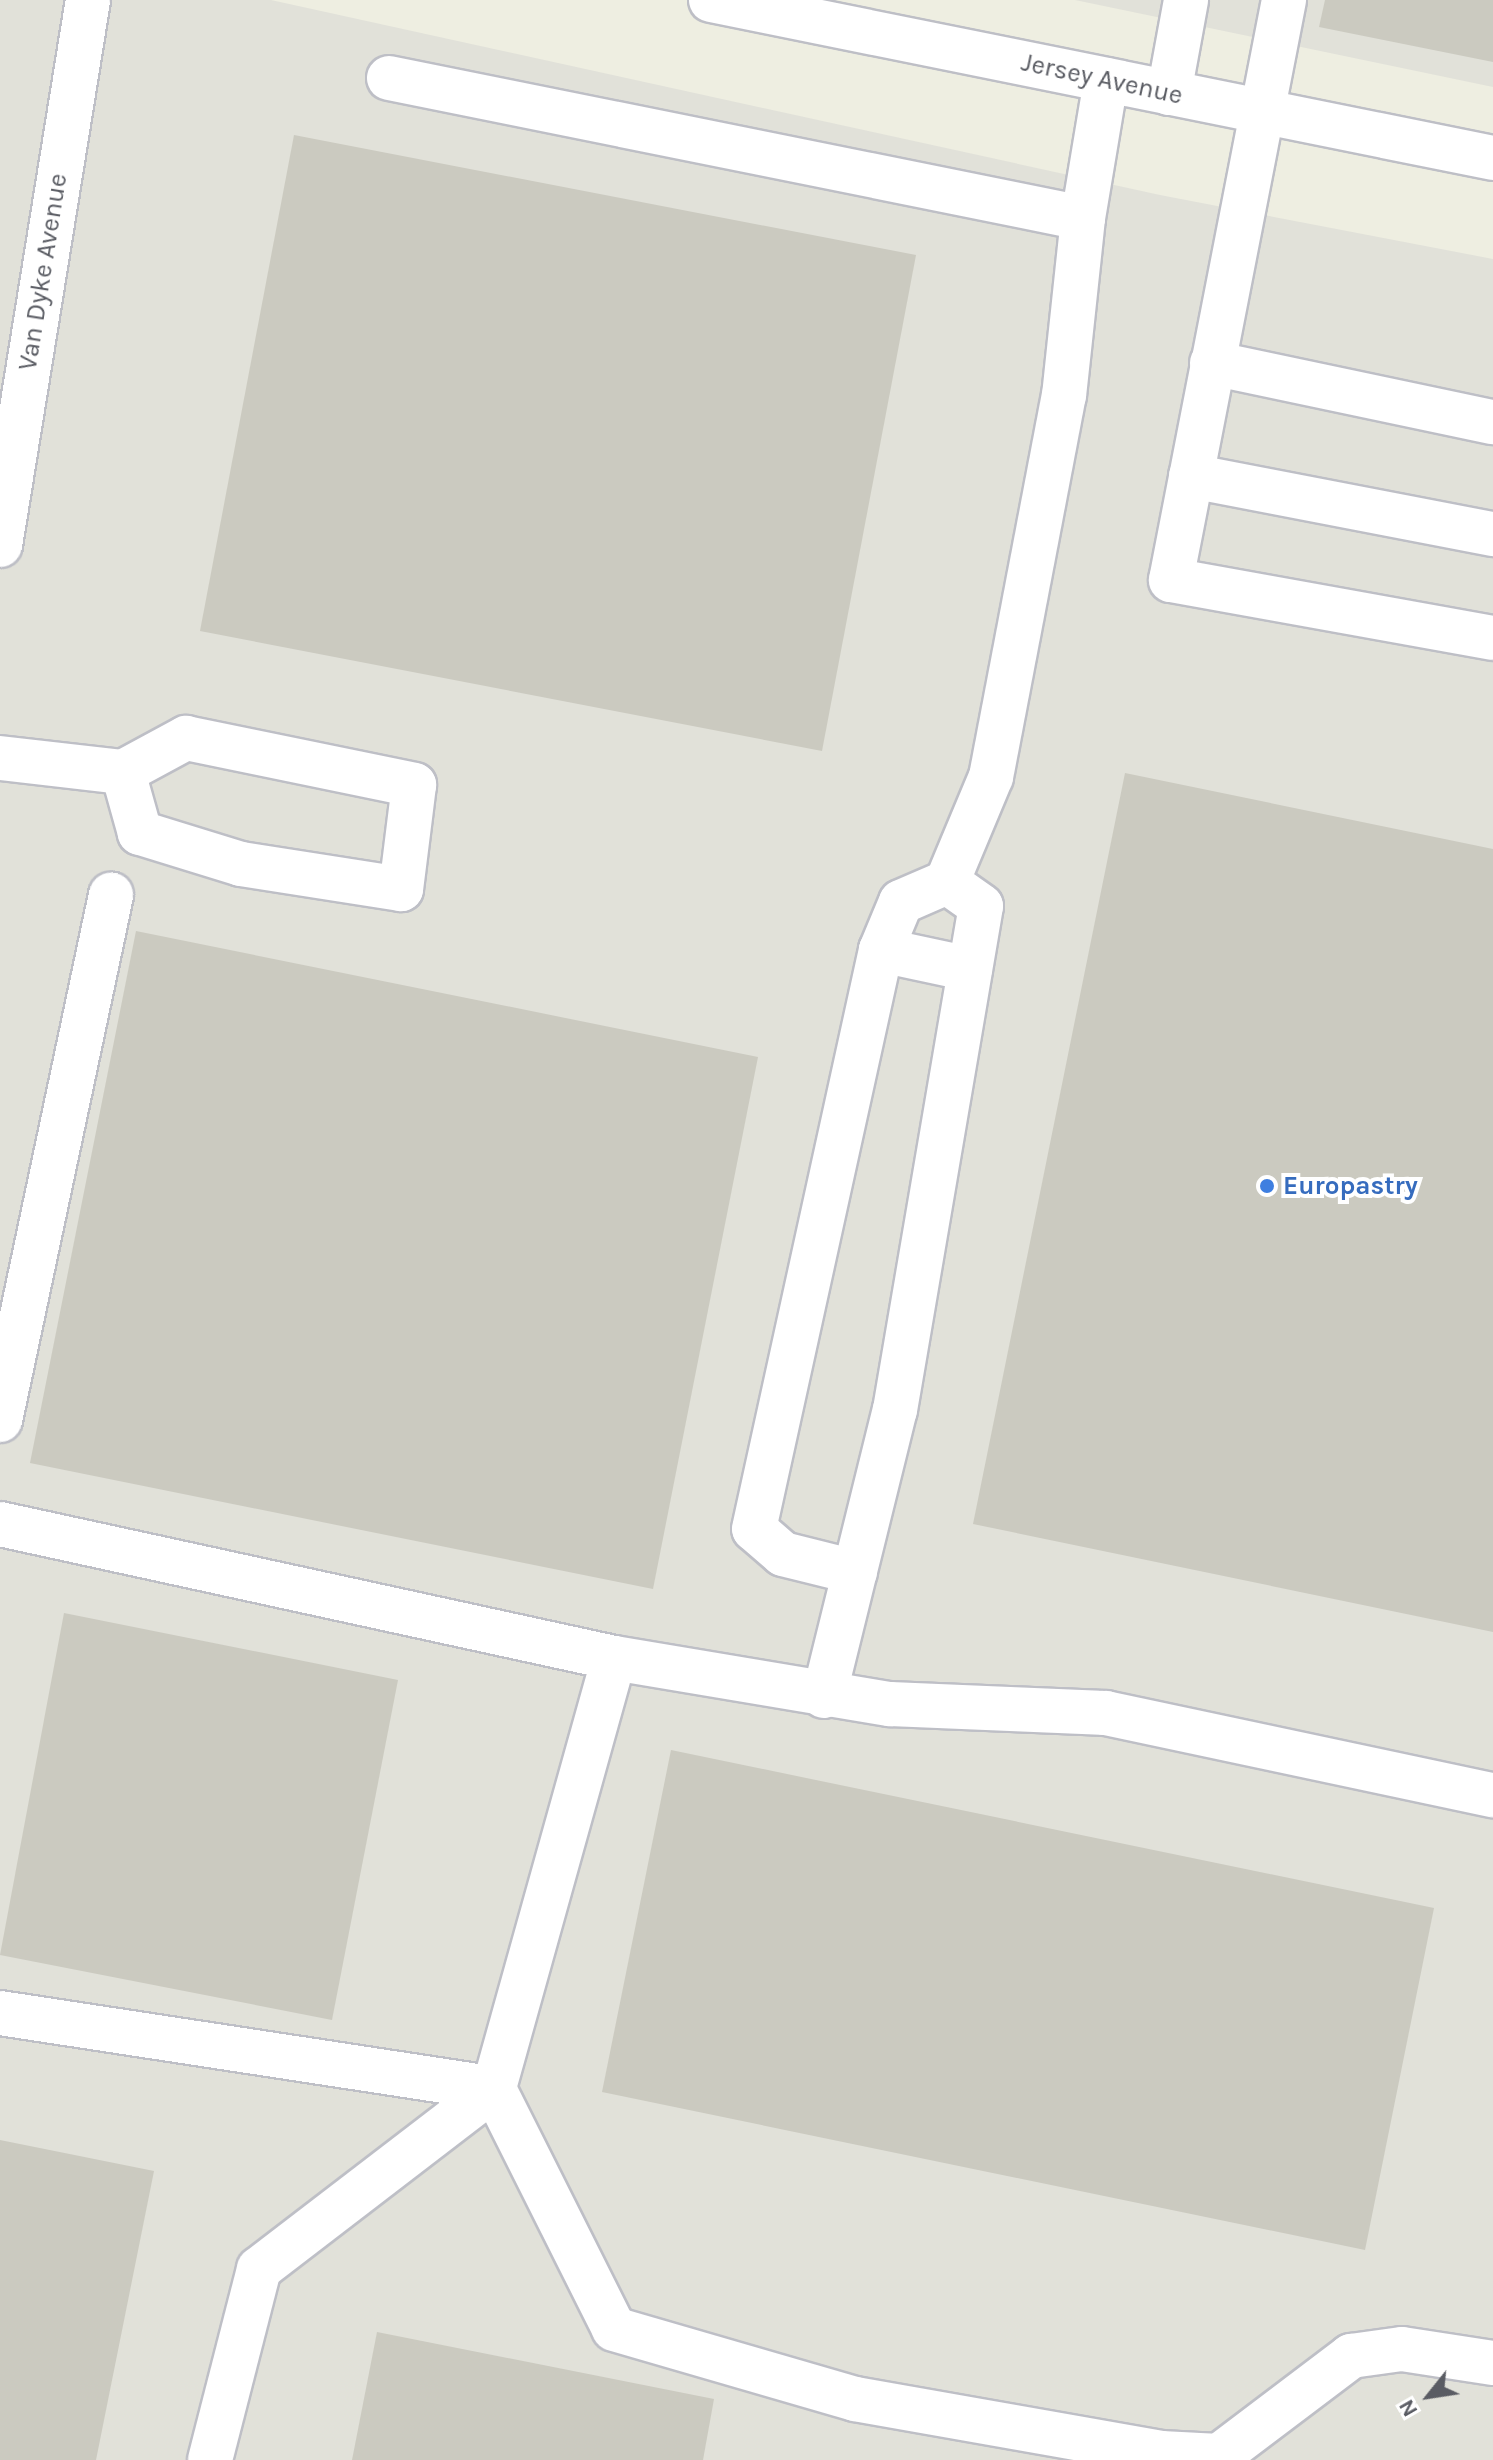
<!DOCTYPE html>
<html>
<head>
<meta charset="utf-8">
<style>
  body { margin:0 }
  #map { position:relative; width:1493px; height:2460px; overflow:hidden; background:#eeeee1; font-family:Karla,sans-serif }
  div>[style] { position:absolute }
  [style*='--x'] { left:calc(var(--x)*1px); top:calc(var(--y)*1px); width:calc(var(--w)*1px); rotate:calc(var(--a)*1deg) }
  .industrial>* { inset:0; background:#e1e1d9 }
  .building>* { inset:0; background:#cbcac0 }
  .roads { filter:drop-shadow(2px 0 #bebfc6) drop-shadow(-2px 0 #bebfc6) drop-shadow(0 2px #bebfc6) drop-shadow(0 -2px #bebfc6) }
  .minor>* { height:44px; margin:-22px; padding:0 22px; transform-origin:22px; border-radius:22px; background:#fff }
  .dots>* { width:22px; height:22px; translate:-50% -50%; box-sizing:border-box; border:4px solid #fff; border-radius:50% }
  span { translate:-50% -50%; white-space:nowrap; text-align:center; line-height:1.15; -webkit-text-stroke:8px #fff; paint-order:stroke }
  .street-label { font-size:26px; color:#5a5c63 }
  .shop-label { font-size:26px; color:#366cbe; font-weight:700 }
  .left { translate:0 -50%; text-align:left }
  .north { position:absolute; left:1389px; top:2356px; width:80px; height:80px; -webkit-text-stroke:6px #fff; paint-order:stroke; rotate:240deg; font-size:22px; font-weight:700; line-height:32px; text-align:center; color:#5a5c63 }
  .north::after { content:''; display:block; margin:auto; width:28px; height:36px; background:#5a5c63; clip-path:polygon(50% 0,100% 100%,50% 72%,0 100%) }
</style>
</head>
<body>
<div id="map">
  <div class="industrial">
    <div style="clip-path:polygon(0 0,271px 0,1160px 195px,1493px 259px,1493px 2460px,0 2460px)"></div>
    <div style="clip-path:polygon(1075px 0,1493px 0,1493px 87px)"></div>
  </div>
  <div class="building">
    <div style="clip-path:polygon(1325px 0,1493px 0,1493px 62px,1319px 27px)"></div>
    <div style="clip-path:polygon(294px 135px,916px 255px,822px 751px,200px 631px)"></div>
    <div style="clip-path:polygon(1125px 773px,1493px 849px,1493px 1632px,973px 1524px)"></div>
    <div style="clip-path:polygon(136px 931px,758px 1057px,653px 1589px,30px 1463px)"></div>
    <div style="clip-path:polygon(64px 1613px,398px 1680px,332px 2020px,0 1955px)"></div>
    <div style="clip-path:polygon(671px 1750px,1434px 1908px,1365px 2250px,602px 2092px)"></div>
    <div style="clip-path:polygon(0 2140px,154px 2171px,96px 2460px,0 2460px)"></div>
    <div style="clip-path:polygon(377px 2332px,714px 2399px,703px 2460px,352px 2460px)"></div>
  </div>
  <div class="roads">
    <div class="minor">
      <div style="--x:711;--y:0;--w:798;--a:11.42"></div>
      <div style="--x:1284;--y:0;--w:591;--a:101.02"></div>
      <div style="--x:1171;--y:580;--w:327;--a:10.2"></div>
      <div style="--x:389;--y:78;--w:708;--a:11.41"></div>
      <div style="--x:1169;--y:93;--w:95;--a:-79.6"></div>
      <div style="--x:1212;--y:363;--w:287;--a:11.9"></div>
      <div style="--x:1191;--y:476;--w:308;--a:10.9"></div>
      <div style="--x:0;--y:545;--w:552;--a:-80.83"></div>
      <div style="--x:0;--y:758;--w:124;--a:6.5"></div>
      <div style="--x:123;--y:772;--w:72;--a:-28.4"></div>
      <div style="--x:186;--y:738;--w:233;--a:11.6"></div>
      <div style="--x:414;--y:785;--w:105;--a:97.1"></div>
      <div style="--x:401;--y:889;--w:162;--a:-171.1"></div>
      <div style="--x:241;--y:864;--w:106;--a:-162.9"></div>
      <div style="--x:140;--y:833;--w:63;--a:-105.6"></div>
      <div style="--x:881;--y:950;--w:52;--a:-67.4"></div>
      <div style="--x:901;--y:902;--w:50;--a:-23.5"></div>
      <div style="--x:947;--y:882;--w:114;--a:-67.3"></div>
      <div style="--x:991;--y:777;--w:388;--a:-79.2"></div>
      <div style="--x:1064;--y:396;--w:179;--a:-83.9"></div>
      <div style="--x:1083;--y:218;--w:140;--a:-80.5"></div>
      <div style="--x:0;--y:1420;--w:537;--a:-78.06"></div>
      <div style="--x:0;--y:1524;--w:628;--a:12.31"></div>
      <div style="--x:614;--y:1658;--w:280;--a:9.5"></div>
      <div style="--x:890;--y:1704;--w:216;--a:2.4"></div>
      <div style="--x:1106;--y:1713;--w:396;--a:12"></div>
      <div style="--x:855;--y:1572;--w:74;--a:-166"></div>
      <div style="--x:783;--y:1554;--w:38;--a:-139"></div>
      <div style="--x:754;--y:1529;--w:593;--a:-77.63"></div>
      <div style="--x:881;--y:950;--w:91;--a:12.1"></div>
      <div style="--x:614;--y:1658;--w:447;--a:105.6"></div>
      <div style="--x:494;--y:2089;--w:268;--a:63.4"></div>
      <div style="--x:614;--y:2329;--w:251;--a:16.2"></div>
      <div style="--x:855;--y:2399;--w:311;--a:10"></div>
      <div style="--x:1161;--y:2453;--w:58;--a:3"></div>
      <div style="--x:1219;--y:2456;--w:166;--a:-37.1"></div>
      <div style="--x:1351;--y:2356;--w:51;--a:-7.8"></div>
      <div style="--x:1402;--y:2349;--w:92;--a:8.7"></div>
      <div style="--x:824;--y:1696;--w:295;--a:-76.1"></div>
      <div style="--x:895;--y:1410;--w:511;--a:-80.32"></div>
      <div style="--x:981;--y:906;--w:42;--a:-144.8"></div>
      <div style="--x:0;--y:2013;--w:500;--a:8.7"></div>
      <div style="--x:210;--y:2460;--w:197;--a:-75.6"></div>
      <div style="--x:259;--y:2269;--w:296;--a:-37.5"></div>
    </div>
  </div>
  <div class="dots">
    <div style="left:1267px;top:1186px;background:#3f7fe0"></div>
  </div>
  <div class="street-label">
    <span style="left:1102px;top:79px;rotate:12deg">Jersey Avenue</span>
    <span style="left:43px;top:272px;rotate:-81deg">Van Dyke Avenue</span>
  </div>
  <div class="shop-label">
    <span class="left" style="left:1283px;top:1186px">Europastry</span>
  </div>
  <div class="north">N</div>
</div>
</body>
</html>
